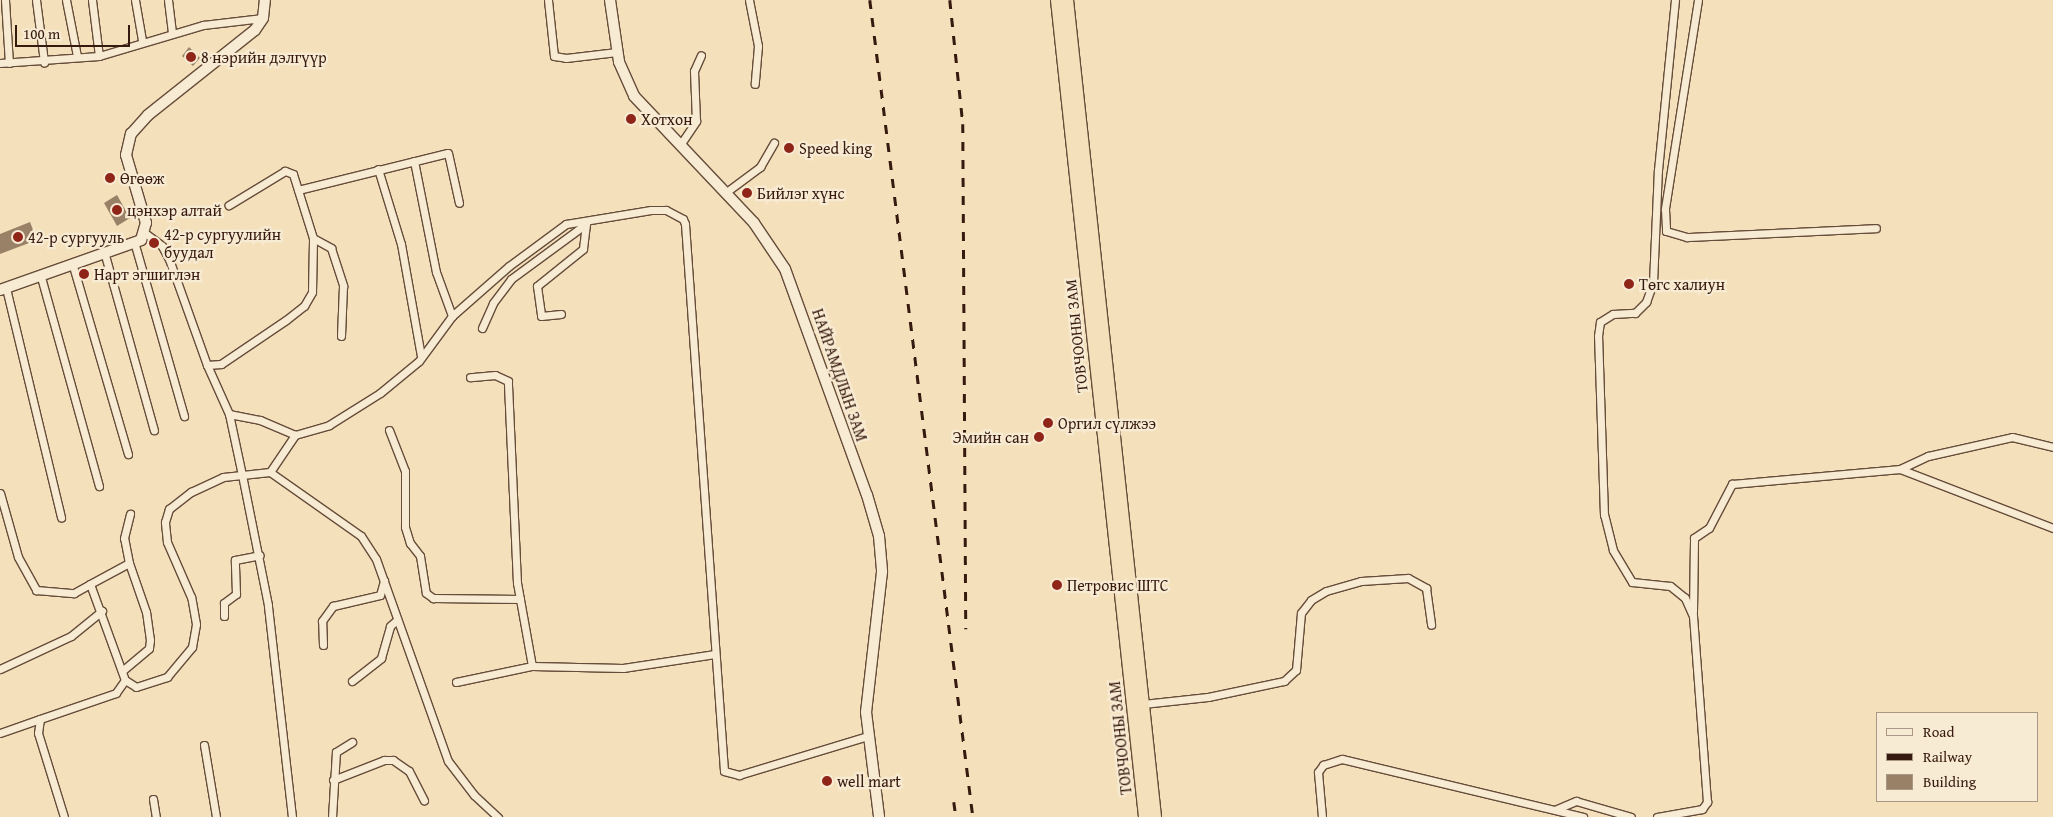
<!DOCTYPE html>
<html>
<head>
<meta charset="utf-8">
<style>
  body { margin:0 }
  #map { position:relative; width:2053px; height:817px; overflow:hidden; background:#f4e0bb; font-family:"Gentium Book Plus",serif }
  div>[style] { position:absolute }
  [style*='--x'] { left:calc(var(--x)*1px); top:calc(var(--y)*1px); width:calc(var(--w)*1px); rotate:calc(var(--a)*1deg) }
  .building>* { inset:0; background:#998168 }
  .roads { filter:drop-shadow(1px 0 #664c3a) drop-shadow(-1px 0 #664c3a) drop-shadow(0 1px #664c3a) drop-shadow(0 -1px #664c3a) }
  .street>* { height:7px; margin:-3.5px; padding:0 3.5px; transform-origin:3.5px; border-radius:3.5px; background:#f8ebd3 }
  .secondary>* { height:10px; margin:-5px; padding:0 5px; transform-origin:5px; border-radius:5px; background:#f8ebd3 }
  .highway>* { height:12px; margin:-6px; padding:0 6px; transform-origin:6px; border-radius:6px; background:#f4e0bb }
  .rail>* { height:2.5px; margin-top:-1.25px; transform-origin:0; background:repeating-linear-gradient(90deg,#371a0f 0 9px,transparent 0 18px) }
  .dots>* { width:14px; height:14px; translate:-50% -50%; box-sizing:border-box; border:2px solid #f8ebd3; border-radius:50% }
  span { translate:-50% -50%; white-space:nowrap; text-align:center; line-height:1.15; -webkit-text-stroke:4.5px #f8ebd3; paint-order:stroke }
  .poi-label { font-size:16px; color:#371a0f }
  .left { translate:0 -50%; text-align:left }
  .right { translate:-100% -50%; text-align:right }
  .street-label { font-size:16px; color:#371a0f }
  .legend { position:absolute; left:1876px; top:712px; width:162px; height:90px; box-sizing:border-box; background:#f8ebd3; border:1px solid #ab9785; margin:0; padding:6px 9px; list-style:none; font-size:15px; color:#371a0f }
  .legend li { display:flex; align-items:center; gap:10px; height:25px }
  .legend b { width:25px; border:1px solid #ab9785 }
  .scale { position:absolute; left:15px; top:25px; width:115px; height:22px; box-sizing:border-box; border:2px solid #371a0f; border-top:0; padding-left:6px; font-size:15px; line-height:18px; white-space:nowrap; color:#371a0f; -webkit-text-stroke:4px #f8ebd3; paint-order:stroke }
</style>
</head>
<body>
<div id="map">
  <div class="building">
    <div style="clip-path:polygon(189px 47px,200px 58px,193px 66px,182px 56px)"></div>
    <div style="clip-path:polygon(117px 195px,130px 218px,117px 226px,104px 203px)"></div>
    <div style="clip-path:polygon(30px 222px,37px 240px,0 254px,0 234px)"></div>
  </div>
  <div class="roads">
    <div class="street">
      <div style="--x:5;--y:0;--w:63;--a:86.4"></div>
      <div style="--x:36;--y:0;--w:63;--a:82.6"></div>
      <div style="--x:66;--y:0;--w:57;--a:78.9"></div>
      <div style="--x:92;--y:0;--w:56;--a:82.9"></div>
      <div style="--x:135;--y:0;--w:41;--a:80.1"></div>
      <div style="--x:168;--y:0;--w:32;--a:83"></div>
      <div style="--x:548;--y:0;--w:56;--a:83.9"></div>
      <div style="--x:554;--y:56;--w:12;--a:9"></div>
      <div style="--x:566;--y:58;--w:51;--a:-6.7"></div>
      <div style="--x:749;--y:0;--w:47;--a:78.9"></div>
      <div style="--x:758;--y:46;--w:38;--a:95"></div>
      <div style="--x:1698;--y:0;--w:212;--a:99"></div>
      <div style="--x:1665;--y:209;--w:22;--a:87"></div>
      <div style="--x:1666;--y:231;--w:22;--a:16"></div>
      <div style="--x:1687;--y:237;--w:189;--a:-2.7"></div>
      <div style="--x:0;--y:63;--w:99;--a:-4"></div>
      <div style="--x:99;--y:56;--w:109;--a:-16.6"></div>
      <div style="--x:203;--y:25;--w:60;--a:-6.7"></div>
      <div style="--x:680;--y:145;--w:29;--a:-56"></div>
      <div style="--x:696;--y:121;--w:50;--a:-92.3"></div>
      <div style="--x:694;--y:71;--w:17;--a:-66"></div>
      <div style="--x:414;--y:161;--w:113;--a:78.8"></div>
      <div style="--x:436;--y:272;--w:47;--a:70"></div>
      <div style="--x:378;--y:169;--w:78;--a:73"></div>
      <div style="--x:401;--y:244;--w:114;--a:79.9"></div>
      <div style="--x:298;--y:190;--w:154;--a:-13.9"></div>
      <div style="--x:448;--y:153;--w:51;--a:77.6"></div>
      <div style="--x:725;--y:193;--w:44;--a:-36.6"></div>
      <div style="--x:760;--y:167;--w:28;--a:-60"></div>
      <div style="--x:145;--y:233;--w:21;--a:37"></div>
      <div style="--x:162;--y:246;--w:15;--a:62"></div>
      <div style="--x:169;--y:259;--w:113;--a:70.3"></div>
      <div style="--x:207;--y:365;--w:14;--a:-4"></div>
      <div style="--x:221;--y:364;--w:78;--a:-34.1"></div>
      <div style="--x:286;--y:320;--w:23;--a:-38"></div>
      <div style="--x:304;--y:306;--w:16;--a:-60"></div>
      <div style="--x:312;--y:292;--w:54;--a:-88.9"></div>
      <div style="--x:313;--y:238;--w:67;--a:-107.4"></div>
      <div style="--x:293;--y:174;--w:9;--a:-159"></div>
      <div style="--x:285;--y:171;--w:66;--a:148.7"></div>
      <div style="--x:313;--y:238;--w:21;--a:29"></div>
      <div style="--x:331;--y:248;--w:40;--a:72"></div>
      <div style="--x:343;--y:286;--w:50;--a:92.3"></div>
      <div style="--x:135;--y:245;--w:178;--a:74"></div>
      <div style="--x:105;--y:255;--w:182;--a:74.4"></div>
      <div style="--x:73;--y:266;--w:196;--a:73.7"></div>
      <div style="--x:41;--y:277;--w:217;--a:74.5"></div>
      <div style="--x:6;--y:288;--w:236;--a:76.5"></div>
      <div style="--x:482;--y:328;--w:27;--a:-66"></div>
      <div style="--x:493;--y:303;--w:30;--a:-53"></div>
      <div style="--x:511;--y:279;--w:93;--a:-36.3"></div>
      <div style="--x:586;--y:224;--w:25;--a:97"></div>
      <div style="--x:583;--y:249;--w:59;--a:141.2"></div>
      <div style="--x:537;--y:286;--w:30;--a:82"></div>
      <div style="--x:541;--y:316;--w:20;--a:-6"></div>
      <div style="--x:207;--y:365;--w:54;--a:65.8"></div>
      <div style="--x:229;--y:414;--w:32;--a:11"></div>
      <div style="--x:260;--y:420;--w:38;--a:23"></div>
      <div style="--x:389;--y:430;--w:44;--a:68.7"></div>
      <div style="--x:405;--y:471;--w:56;--a:90"></div>
      <div style="--x:405;--y:527;--w:17;--a:73"></div>
      <div style="--x:410;--y:543;--w:16;--a:52"></div>
      <div style="--x:420;--y:556;--w:37;--a:81"></div>
      <div style="--x:426;--y:593;--w:9;--a:36"></div>
      <div style="--x:433;--y:598;--w:87;--a:0.7"></div>
      <div style="--x:1900;--y:469;--w:31;--a:-25"></div>
      <div style="--x:1928;--y:456;--w:86;--a:-12.7"></div>
      <div style="--x:2012;--y:437;--w:42;--a:13.7"></div>
      <div style="--x:270;--y:472;--w:111;--a:35.1"></div>
      <div style="--x:361;--y:536;--w:27;--a:57"></div>
      <div style="--x:376;--y:559;--w:214;--a:70.4"></div>
      <div style="--x:448;--y:761;--w:43;--a:52.6"></div>
      <div style="--x:474;--y:795;--w:33;--a:43"></div>
      <div style="--x:0;--y:493;--w:66;--a:74.3"></div>
      <div style="--x:18;--y:557;--w:38;--a:61"></div>
      <div style="--x:36;--y:590;--w:38;--a:5"></div>
      <div style="--x:74;--y:593;--w:18;--a:-29"></div>
      <div style="--x:90;--y:584;--w:102;--a:70"></div>
      <div style="--x:125;--y:680;--w:16;--a:125"></div>
      <div style="--x:116;--y:693;--w:80;--a:161.1"></div>
      <div style="--x:40;--y:719;--w:14;--a:98"></div>
      <div style="--x:38;--y:733;--w:88;--a:72.8"></div>
      <div style="--x:90;--y:584;--w:44;--a:-28.3"></div>
      <div style="--x:129;--y:563;--w:25;--a:-101"></div>
      <div style="--x:124;--y:538;--w:25;--a:-76"></div>
      <div style="--x:1693;--y:612;--w:74;--a:-89.2"></div>
      <div style="--x:1694;--y:538;--w:18;--a:-34"></div>
      <div style="--x:1709;--y:528;--w:50;--a:-62.4"></div>
      <div style="--x:1732;--y:484;--w:169;--a:-5.1"></div>
      <div style="--x:1900;--y:469;--w:164;--a:21.1"></div>
      <div style="--x:224;--y:616;--w:13;--a:-90"></div>
      <div style="--x:224;--y:603;--w:15;--a:-37"></div>
      <div style="--x:236;--y:594;--w:34;--a:-92"></div>
      <div style="--x:235;--y:560;--w:25;--a:-11"></div>
      <div style="--x:323;--y:645;--w:24;--a:-92"></div>
      <div style="--x:322;--y:621;--w:19;--a:-54"></div>
      <div style="--x:333;--y:606;--w:48;--a:-13.2"></div>
      <div style="--x:380;--y:595;--w:15;--a:-74"></div>
      <div style="--x:532;--y:666;--w:91;--a:1.3"></div>
      <div style="--x:623;--y:668;--w:93;--a:-8.7"></div>
      <div style="--x:0;--y:669;--w:78;--a:-24.9"></div>
      <div style="--x:71;--y:636;--w:40;--a:-39"></div>
      <div style="--x:122;--y:671;--w:35;--a:-40"></div>
      <div style="--x:149;--y:648;--w:8;--a:-83"></div>
      <div style="--x:150;--y:640;--w:28;--a:-98"></div>
      <div style="--x:146;--y:612;--w:52;--a:-109.1"></div>
      <div style="--x:125;--y:680;--w:13;--a:32"></div>
      <div style="--x:136;--y:687;--w:33;--a:-18"></div>
      <div style="--x:167;--y:677;--w:39;--a:-50"></div>
      <div style="--x:192;--y:647;--w:23;--a:-80"></div>
      <div style="--x:196;--y:624;--w:27;--a:-100"></div>
      <div style="--x:191;--y:597;--w:60;--a:-113.6"></div>
      <div style="--x:167;--y:542;--w:20;--a:-96"></div>
      <div style="--x:165;--y:522;--w:14;--a:-73"></div>
      <div style="--x:169;--y:509;--w:28;--a:-38"></div>
      <div style="--x:191;--y:492;--w:35;--a:-25"></div>
      <div style="--x:223;--y:477;--w:19;--a:-6"></div>
      <div style="--x:242;--y:475;--w:62;--a:-102"></div>
      <div style="--x:352;--y:681;--w:37;--a:-38"></div>
      <div style="--x:381;--y:658;--w:33;--a:-74"></div>
      <div style="--x:390;--y:626;--w:9;--a:-41"></div>
      <div style="--x:456;--y:682;--w:78;--a:-11.9"></div>
      <div style="--x:532;--y:666;--w:84;--a:-100.2"></div>
      <div style="--x:517;--y:583;--w:202;--a:-92.6"></div>
      <div style="--x:508;--y:381;--w:14;--a:-155"></div>
      <div style="--x:495;--y:375;--w:25;--a:175"></div>
      <div style="--x:1143;--y:704;--w:65;--a:-6.1"></div>
      <div style="--x:1208;--y:697;--w:78;--a:-11.9"></div>
      <div style="--x:1284;--y:681;--w:16;--a:-43"></div>
      <div style="--x:1296;--y:670;--w:57;--a:-85"></div>
      <div style="--x:1301;--y:613;--w:16;--a:-52"></div>
      <div style="--x:1311;--y:600;--w:17;--a:-31"></div>
      <div style="--x:1326;--y:591;--w:36;--a:-16"></div>
      <div style="--x:1361;--y:581;--w:47;--a:-3.7"></div>
      <div style="--x:1408;--y:578;--w:21;--a:29"></div>
      <div style="--x:1426;--y:588;--w:37;--a:82"></div>
      <div style="--x:0;--y:733;--w:42;--a:-19.3"></div>
      <div style="--x:204;--y:745;--w:73;--a:80.5"></div>
      <div style="--x:333;--y:780;--w:55;--a:-21.4"></div>
      <div style="--x:384;--y:760;--w:9;--a:0"></div>
      <div style="--x:393;--y:760;--w:19;--a:35"></div>
      <div style="--x:409;--y:771;--w:33;--a:63"></div>
      <div style="--x:153;--y:799;--w:18;--a:81"></div>
      <div style="--x:1557;--y:809;--w:21;--a:-23"></div>
      <div style="--x:1576;--y:801;--w:57;--a:16.2"></div>
      <div style="--x:292;--y:817;--w:213;--a:-96.5"></div>
      <div style="--x:268;--y:605;--w:133;--a:-101.3"></div>
      <div style="--x:242;--y:475;--w:28;--a:-6"></div>
      <div style="--x:270;--y:472;--w:45;--a:-56"></div>
      <div style="--x:295;--y:435;--w:35;--a:-16"></div>
      <div style="--x:329;--y:425;--w:60;--a:-32.1"></div>
      <div style="--x:380;--y:393;--w:50;--a:-39.4"></div>
      <div style="--x:419;--y:361;--w:56;--a:-53.7"></div>
      <div style="--x:452;--y:316;--w:76;--a:-41.3"></div>
      <div style="--x:509;--y:266;--w:71;--a:-36.4"></div>
      <div style="--x:566;--y:224;--w:86;--a:-9.4"></div>
      <div style="--x:651;--y:210;--w:15;--a:0"></div>
      <div style="--x:666;--y:210;--w:19;--a:28"></div>
      <div style="--x:683;--y:219;--w:5;--a:68"></div>
      <div style="--x:685;--y:224;--w:548;--a:85.92"></div>
      <div style="--x:724;--y:771;--w:16;--a:15"></div>
      <div style="--x:739;--y:775;--w:134;--a:-16.9"></div>
      <div style="--x:332;--y:817;--w:65;--a:-86.5"></div>
      <div style="--x:336;--y:752;--w:19;--a:-32"></div>
      <div style="--x:1322;--y:817;--w:45;--a:-95.1"></div>
      <div style="--x:1318;--y:772;--w:9;--a:-54"></div>
      <div style="--x:1323;--y:765;--w:20;--a:-18"></div>
      <div style="--x:1342;--y:759;--w:248;--a:13.5"></div>
      <div style="--x:1657;--y:817;--w:46;--a:-10.1"></div>
      <div style="--x:1702;--y:809;--w:9;--a:-54"></div>
      <div style="--x:1707;--y:802;--w:187;--a:-94.3"></div>
      <div style="--x:1693;--y:616;--w:20;--a:-114"></div>
      <div style="--x:1685;--y:598;--w:19;--a:-141"></div>
      <div style="--x:1670;--y:586;--w:38;--a:-174"></div>
      <div style="--x:1632;--y:582;--w:37;--a:-121"></div>
      <div style="--x:1613;--y:550;--w:36;--a:-104"></div>
      <div style="--x:1604;--y:515;--w:179;--a:-91.9"></div>
      <div style="--x:1598;--y:336;--w:14;--a:-82"></div>
      <div style="--x:1600;--y:322;--w:15;--a:-32"></div>
      <div style="--x:1613;--y:314;--w:22;--a:-3"></div>
      <div style="--x:1635;--y:313;--w:16;--a:-45"></div>
      <div style="--x:1646;--y:302;--w:20;--a:-70"></div>
      <div style="--x:1653;--y:283;--w:113;--a:-87.5"></div>
      <div style="--x:1658;--y:170;--w:171;--a:-84.3"></div>
    </div>
    <div class="secondary">
      <div style="--x:610;--y:0;--w:63;--a:81.7"></div>
      <div style="--x:619;--y:62;--w:37;--a:66"></div>
      <div style="--x:634;--y:96;--w:175;--a:46.6"></div>
      <div style="--x:754;--y:223;--w:55;--a:56"></div>
      <div style="--x:785;--y:269;--w:240;--a:70.1"></div>
      <div style="--x:867;--y:495;--w:43;--a:73.7"></div>
      <div style="--x:879;--y:536;--w:36;--a:85"></div>
      <div style="--x:882;--y:572;--w:141;--a:96.5"></div>
      <div style="--x:866;--y:712;--w:106;--a:82.9"></div>
      <div style="--x:0;--y:290;--w:150;--a:-19.5"></div>
      <div style="--x:141;--y:240;--w:18;--a:-74"></div>
      <div style="--x:146;--y:223;--w:71;--a:-106.4"></div>
      <div style="--x:126;--y:155;--w:22;--a:-77"></div>
      <div style="--x:131;--y:134;--w:25;--a:-48"></div>
      <div style="--x:148;--y:115;--w:137;--a:-38.5"></div>
      <div style="--x:255;--y:30;--w:14;--a:-56"></div>
      <div style="--x:263;--y:18;--w:18;--a:-84"></div>
    </div>
    <div class="highway">
      <div style="--x:1057;--y:0;--w:822;--a:83.85"></div>
      <div style="--x:1067;--y:0;--w:822;--a:83.85"></div>
    </div>
  </div>
  <div class="rail">
    <div style="--x:870;--y:0;--w:823;--a:82.81"></div>
    <div style="--x:950;--y:0;--w:125;--a:84"></div>
    <div style="--x:963;--y:124;--w:505;--a:89.66"></div>
    <div style="--x:954;--y:802;--w:15;--a:82"></div>
  </div>
  <div class="dots">
    <div style="left:191px;top:57px;background:#8f2418"></div>
    <div style="left:631px;top:119px;background:#8f2418"></div>
    <div style="left:789px;top:148px;background:#8f2418"></div>
    <div style="left:110px;top:178px;background:#8f2418"></div>
    <div style="left:747px;top:193px;background:#8f2418"></div>
    <div style="left:117px;top:210px;background:#8f2418"></div>
    <div style="left:18px;top:237px;background:#8f2418"></div>
    <div style="left:154px;top:243px;background:#8f2418"></div>
    <div style="left:84px;top:274px;background:#8f2418"></div>
    <div style="left:1629px;top:284px;background:#8f2418"></div>
    <div style="left:1048px;top:423px;background:#8f2418"></div>
    <div style="left:1039px;top:437px;background:#8f2418"></div>
    <div style="left:1057px;top:585px;background:#8f2418"></div>
    <div style="left:827px;top:781px;background:#8f2418"></div>
  </div>
  <div class="poi-label">
    <span class="left" style="left:201px;top:57px">8 нэрийн дэлгүүр</span>
    <span class="left" style="left:641px;top:119px">Хотхон</span>
    <span class="left" style="left:799px;top:148px">Speed king</span>
    <span class="left" style="left:120px;top:178px">Өгөөж</span>
    <span class="left" style="left:757px;top:193px">Бийлэг хүнс</span>
    <span class="left" style="left:127px;top:210px">цэнхэр алтай</span>
    <span class="left" style="left:164px;top:243px">42-р сургуулийн<br>буудал</span>
    <span class="left" style="left:28px;top:237px">42-p сургууль</span>
    <span class="left" style="left:94px;top:274px">Нарт эгшиглэн</span>
    <span class="left" style="left:1639px;top:284px">Төгс халиун</span>
    <span class="left" style="left:1058px;top:423px">Оргил сүлжээ</span>
    <span class="right" style="left:1029px;top:437px">Эмийн сан</span>
    <span class="left" style="left:1067px;top:585px">Петровис ШТС</span>
    <span class="left" style="left:837px;top:781px">well mart</span>
  </div>
  <div class="street-label">
    <span style="left:1076px;top:336px;rotate:-96deg">ТОВЧООНЫ ЗАМ</span>
    <span style="left:840px;top:375px;rotate:71deg">НАЙРАМДЛЫН ЗАМ</span>
    <span style="left:1120px;top:738px;rotate:-96deg">ТОВЧООНЫ ЗАМ</span>
  </div>
  <ul class="legend">
  <li><b style="height:6px;background:#f8ebd3"></b>Road</li>
  <li><b style="height:6px;background:#371a0f"></b>Railway</li>
  <li><b style="height:14px;background:#998168"></b>Building</li>
  </ul>
  <div class="scale">100 m</div>
</div>
</body>
</html>
